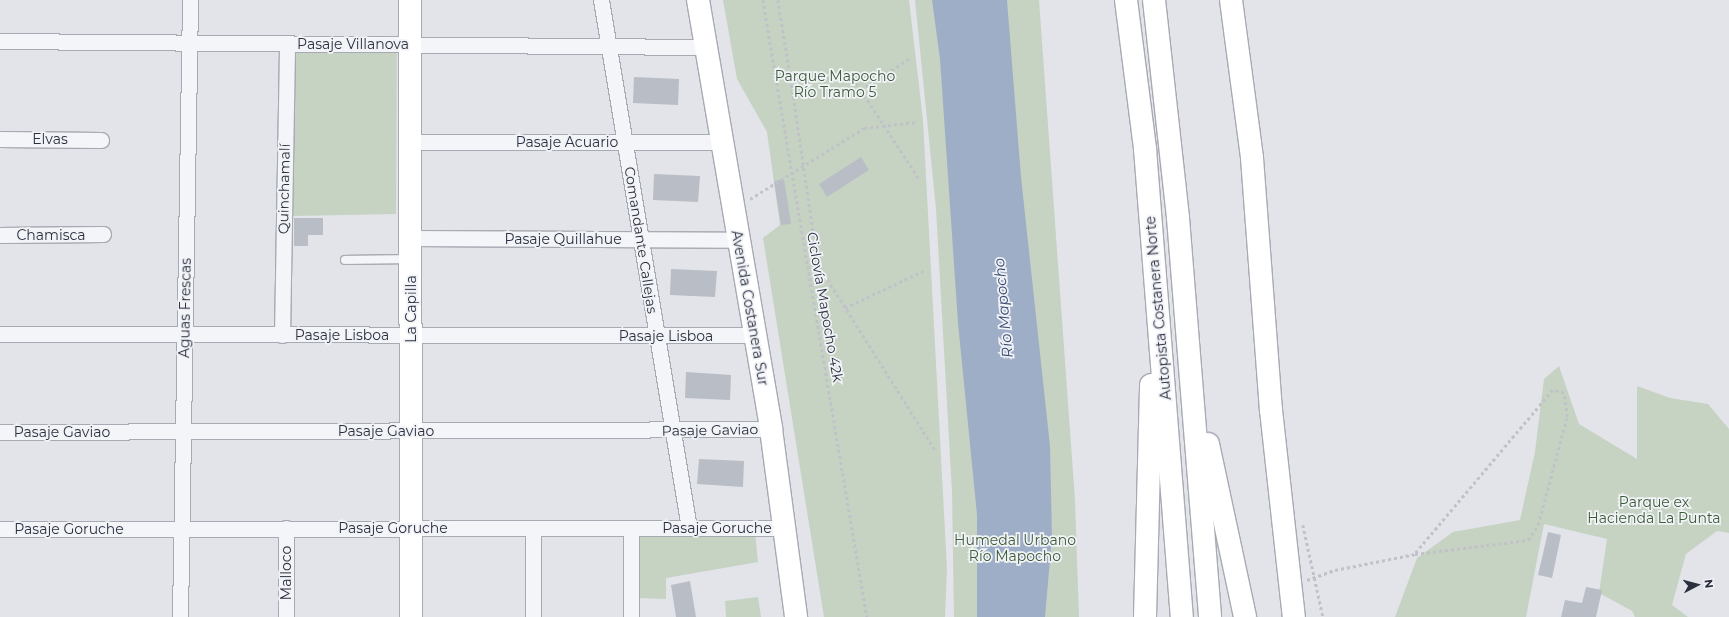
<!DOCTYPE html>
<html>
<head>
<meta charset="utf-8">
<style>
  body { margin:0 }
  #map { position:relative; width:1729px; height:617px; overflow:hidden; background:#e2e4e9; font-family:Montserrat,sans-serif }
  div>[style] { position:absolute }
  [style*='--x'] { left:calc(var(--x)*1px); top:calc(var(--y)*1px); width:calc(var(--w)*1px); rotate:calc(var(--a)*1deg) }
  .green>* { inset:0; background:#c6d3c3 }
  .water>* { inset:0; background:#9faec7 }
  .building>* { inset:0; background:#b9bdc6 }
  .path>* { height:2.5px; margin-top:-1.25px; transform-origin:0; background:repeating-linear-gradient(90deg,#c0c2c8 0 3px,transparent 0 6px) }
  .roads { filter:drop-shadow(1px 0 #a7aab3) drop-shadow(-1px 0 #a7aab3) drop-shadow(0 1px #a7aab3) drop-shadow(0 -1px #a7aab3) }
  .lane>* { height:8px; margin:-4px; padding:0 4px; transform-origin:4px; border-radius:4px; background:#f4f5f8 }
  .street>* { height:15px; margin:-7.5px; padding:0 7.5px; transform-origin:7.5px; border-radius:7.5px; background:#f4f5f8 }
  .secondary>* { height:22px; margin:-11px; padding:0 11px; transform-origin:11px; border-radius:11px; background:#fff }
  .highway>* { height:22px; margin:-11px; padding:0 11px; transform-origin:11px; border-radius:11px; background:#fff }
  span { translate:-50% -50%; white-space:nowrap; text-align:center; line-height:1.15; -webkit-text-stroke:3.5px #f1f3f7; paint-order:stroke }
  .street-label { font-size:14px; color:#2b3040 }
  .park-label { font-size:14px; color:#3c5b39 }
  .water-label { font-size:15px; color:#384b71; font-style:italic }
  .north { position:absolute; left:1677px; top:565px; width:40px; height:40px; -webkit-text-stroke:3px #f1f3f7; paint-order:stroke; rotate:84deg; font-size:11px; font-weight:700; line-height:16px; text-align:center; color:#2b3040 }
  .north::after { content:''; display:block; margin:auto; width:14px; height:18px; background:#2b3040; clip-path:polygon(50% 0,100% 100%,50% 72%,0 100%) }
</style>
</head>
<body>
<div id="map">
  <div class="green">
    <div style="clip-path:polygon(723px 0,909px 0,923px 120px,947px 569px,945px 617px,824px 617px,763px 238px,780px 225px,767px 132px,737px 79px)"></div>
    <div style="clip-path:polygon(915px 0,1039px 0,1075px 500px,1079px 617px,954px 617px,952px 492px,936px 209px)"></div>
    <div style="clip-path:polygon(294px 50px,397px 53px,396px 214px,293px 216px)"></div>
    <div style="clip-path:polygon(1559px 366px,1579px 424px,1637px 459px,1637px 386px,1670px 398px,1708px 404px,1729px 429px,1729px 533px,1717px 531px,1686px 554px,1672px 605px,1688px 617px,1635px 617px,1632px 611px,1599px 593px,1607px 539px,1544px 524px,1526px 617px,1395px 617px,1417px 558px,1453px 532px,1520px 520px,1535px 452px,1544px 379px)"></div>
    <div style="clip-path:polygon(755px 532px,758px 562px,666px 578px,666px 599px,637px 598px,640px 534px)"></div>
    <div style="clip-path:polygon(758px 597px,761px 617px,726px 617px,725px 601px)"></div>
  </div>
  <div class="water">
    <div style="clip-path:polygon(932px 0,1007px 0,1021px 177px,1050px 446px,1052px 537px,1045px 617px,977px 617px,977px 515px,958px 323px,940px 59px)"></div>
  </div>
  <div class="building">
    <div style="clip-path:polygon(634px 77px,679px 79px,678px 105px,633px 103px)"></div>
    <div style="clip-path:polygon(861px 157px,869px 170px,827px 197px,819px 184px)"></div>
    <div style="clip-path:polygon(654px 174px,700px 176px,698px 202px,653px 200px)"></div>
    <div style="clip-path:polygon(784px 179px,791px 224px,781px 225px,774px 181px)"></div>
    <div style="clip-path:polygon(294px 218px,323px 218px,323px 235px,308px 235px,308px 246px,294px 246px)"></div>
    <div style="clip-path:polygon(671px 269px,717px 271px,715px 297px,670px 295px)"></div>
    <div style="clip-path:polygon(686px 372px,731px 375px,730px 400px,685px 398px)"></div>
    <div style="clip-path:polygon(699px 459px,744px 461px,743px 487px,697px 484px)"></div>
    <div style="clip-path:polygon(1548px 532px,1561px 535px,1552px 578px,1538px 575px)"></div>
    <div style="clip-path:polygon(690px 581px,696px 617px,676px 617px,671px 585px)"></div>
    <div style="clip-path:polygon(1586px 587px,1602px 590px,1596px 617px,1561px 617px,1565px 600px,1582px 603px)"></div>
  </div>
  <div class="path">
    <div style="--x:763;--y:0;--w:626;--a:80.43"></div>
    <div style="--x:778;--y:0;--w:80;--a:80.7"></div>
    <div style="--x:791;--y:79;--w:62;--a:-0.9"></div>
    <div style="--x:853;--y:78;--w:14;--a:56"></div>
    <div style="--x:861;--y:90;--w:59;--a:-33.1"></div>
    <div style="--x:791;--y:79;--w:187;--a:81.7"></div>
    <div style="--x:818;--y:264;--w:220;--a:57.8"></div>
    <div style="--x:861;--y:90;--w:108;--a:56.8"></div>
    <div style="--x:750;--y:199;--w:134;--a:-31.9"></div>
    <div style="--x:864;--y:128;--w:53;--a:-6.5"></div>
    <div style="--x:845;--y:308;--w:89;--a:-25.4"></div>
    <div style="--x:1303;--y:525;--w:94;--a:77.7"></div>
    <div style="--x:1307;--y:580;--w:30;--a:-20"></div>
    <div style="--x:1335;--y:570;--w:82;--a:-11.3"></div>
    <div style="--x:1415;--y:554;--w:114;--a:-7.1"></div>
    <div style="--x:1528;--y:540;--w:18;--a:-56"></div>
    <div style="--x:1538;--y:525;--w:112;--a:-75"></div>
    <div style="--x:1567;--y:417;--w:24;--a:-97"></div>
    <div style="--x:1564;--y:393;--w:11;--a:-165"></div>
    <div style="--x:1553;--y:390;--w:214;--a:130.1"></div>
  </div>
  <div class="roads">
    <div class="lane">
      <div style="--x:345;--y:260;--w:65;--a:-0.9"></div>
    </div>
    <div class="street">
      <div style="--x:601;--y:0;--w:535;--a:80.54"></div>
      <div style="--x:0;--y:41;--w:706;--a:0.49"></div>
      <div style="--x:0;--y:139;--w:101;--a:0.6"></div>
      <div style="--x:411;--y:142;--w:311;--a:0"></div>
      <div style="--x:0;--y:235;--w:103;--a:-0.6"></div>
      <div style="--x:411;--y:238;--w:328;--a:0.3"></div>
      <div style="--x:0;--y:334;--w:756;--a:0.08"></div>
      <div style="--x:282;--y:335;--w:291;--a:-89"></div>
      <div style="--x:0;--y:432;--w:771;--a:-0.22"></div>
      <div style="--x:286;--y:528;--w:89;--a:90"></div>
      <div style="--x:0;--y:529;--w:785;--a:-0.07"></div>
      <div style="--x:180;--y:617;--w:617;--a:-89.07"></div>
      <div style="--x:533;--y:617;--w:89;--a:-90"></div>
      <div style="--x:631;--y:617;--w:89;--a:-90"></div>
    </div>
    <div class="secondary">
      <div style="--x:410;--y:0;--w:617;--a:89.91"></div>
      <div style="--x:698;--y:0;--w:435;--a:80.3"></div>
      <div style="--x:771;--y:429;--w:190;--a:82.4"></div>
      <div style="--x:1231;--y:0;--w:159;--a:82.4"></div>
      <div style="--x:1252;--y:158;--w:253;--a:85.7"></div>
      <div style="--x:1271;--y:410;--w:208;--a:83.7"></div>
    </div>
    <div class="highway">
      <div style="--x:1126;--y:0;--w:150;--a:82.7"></div>
      <div style="--x:1145;--y:149;--w:469;--a:85.5"></div>
      <div style="--x:1154;--y:0;--w:219;--a:83.7"></div>
      <div style="--x:1178;--y:218;--w:400;--a:85.4"></div>
      <div style="--x:1208;--y:444;--w:177;--a:77.9"></div>
      <div style="--x:1145;--y:617;--w:232;--a:-88.5"></div>
    </div>
  </div>
  <div class="street-label">
    <span style="left:353px;top:44px">Pasaje Villanova</span>
    <span style="left:50px;top:139px">Elvas</span>
    <span style="left:567px;top:142px">Pasaje Acuario</span>
    <span style="left:284px;top:189px;rotate:-89deg">Quinchamalí</span>
    <span style="left:51px;top:235px">Chamisca</span>
    <span style="left:563px;top:239px">Pasaje Quillahue</span>
    <span style="left:641px;top:240px;rotate:81deg">Comandante Callejas</span>
    <span style="left:825px;top:307px;rotate:80deg">Ciclovía Mapocho 42k</span>
    <span style="left:185px;top:308px;rotate:-89deg">Aguas Frescas</span>
    <span style="left:750px;top:308px;rotate:80deg">Avenida Costanera Sur</span>
    <span style="left:1158px;top:308px;rotate:-95deg">Autopista Costanera Norte</span>
    <span style="left:411px;top:309px;rotate:-90deg">La Capilla</span>
    <span style="left:342px;top:335px">Pasaje Lisboa</span>
    <span style="left:666px;top:336px">Pasaje Lisboa</span>
    <span style="left:710px;top:430px;rotate:-1deg">Pasaje Gaviao</span>
    <span style="left:386px;top:431px">Pasaje Gaviao</span>
    <span style="left:62px;top:432px">Pasaje Gaviao</span>
    <span style="left:393px;top:528px">Pasaje Goruche</span>
    <span style="left:717px;top:528px">Pasaje Goruche</span>
    <span style="left:69px;top:529px">Pasaje Goruche</span>
    <span style="left:286px;top:573px;rotate:-90deg">Malloco</span>
  </div>
  <div class="park-label">
    <span style="left:835px;top:84px">Parque Mapocho<br>Río Tramo 5</span>
    <span style="left:1654px;top:510px">Parque ex<br>Hacienda La Punta</span>
    <span style="left:1015px;top:548px">Humedal Urbano<br>Río Mapocho</span>
  </div>
  <div class="water-label">
    <span style="left:1003px;top:308px;rotate:-95deg">Río Mapocho</span>
  </div>
  <div class="north">N</div>
</div>
</body>
</html>
